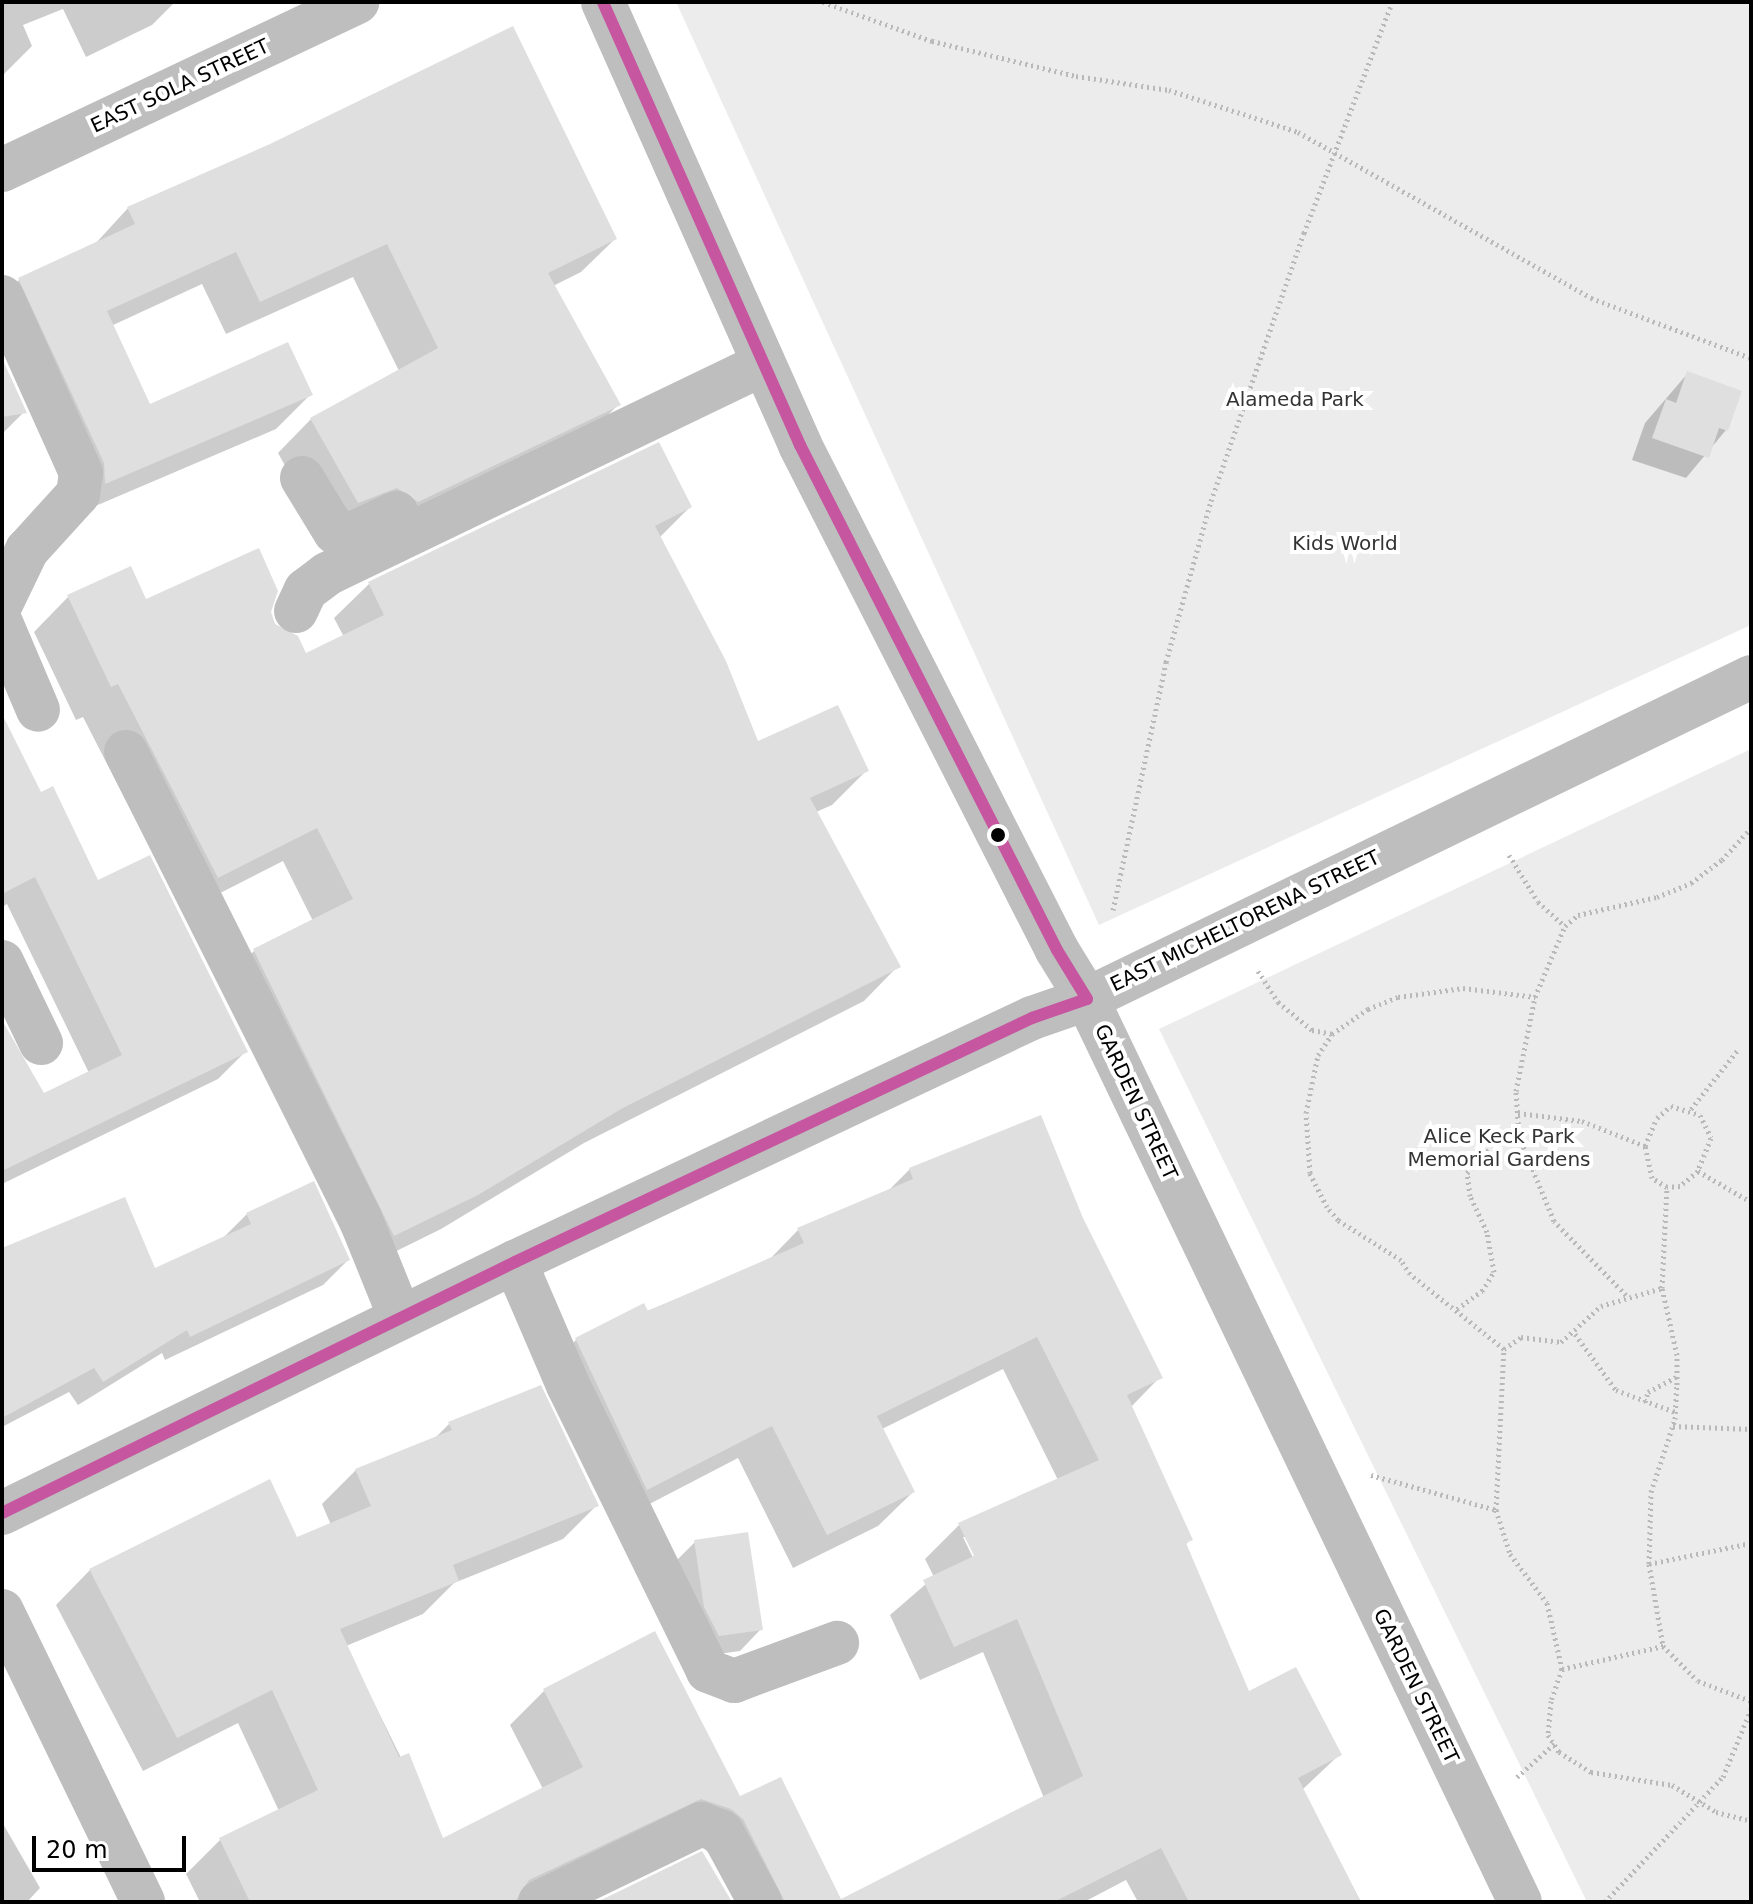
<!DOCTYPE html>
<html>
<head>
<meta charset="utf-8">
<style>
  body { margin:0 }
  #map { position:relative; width:1753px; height:1904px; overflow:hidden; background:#fff; font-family:"DejaVu Sans",sans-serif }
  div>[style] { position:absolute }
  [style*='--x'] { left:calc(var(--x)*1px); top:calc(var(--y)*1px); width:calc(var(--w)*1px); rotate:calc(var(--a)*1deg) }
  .green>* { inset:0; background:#ececec }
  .shadow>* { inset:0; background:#0003 }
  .building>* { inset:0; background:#dfdfdf }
  .path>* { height:5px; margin-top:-2.5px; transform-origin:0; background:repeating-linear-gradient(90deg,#b9b9b9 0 2px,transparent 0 6px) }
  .minor>* { height:44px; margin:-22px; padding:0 22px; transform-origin:22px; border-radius:22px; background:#bebebe }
  .bus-1>* { height:12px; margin:-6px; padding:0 6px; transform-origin:6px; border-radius:6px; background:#c756a1 }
  .dots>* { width:22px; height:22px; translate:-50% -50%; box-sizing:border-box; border:4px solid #fff; border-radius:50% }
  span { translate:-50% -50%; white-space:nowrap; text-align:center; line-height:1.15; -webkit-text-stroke:8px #fff; paint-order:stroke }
  .street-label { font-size:20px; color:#000 }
  .park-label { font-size:20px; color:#333 }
  .frame { position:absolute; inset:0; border:4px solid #000; pointer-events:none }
  .scale { position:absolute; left:32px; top:1836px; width:154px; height:36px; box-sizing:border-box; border:4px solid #000; border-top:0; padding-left:10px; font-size:24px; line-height:28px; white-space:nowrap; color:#000; -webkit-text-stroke:6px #fff; paint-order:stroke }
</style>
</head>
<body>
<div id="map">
  <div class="green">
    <div style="clip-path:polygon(676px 2px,1751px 2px,1751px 625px,1099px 925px)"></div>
    <div style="clip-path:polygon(1751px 749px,1751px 1902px,1587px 1902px,1159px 1029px)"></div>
  </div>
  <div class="shadow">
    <div style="clip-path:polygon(2px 2px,175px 2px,152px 25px,86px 57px,63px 9px,23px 25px,32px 46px,2px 76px)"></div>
    <div style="clip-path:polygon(128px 208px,615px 239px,581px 272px,553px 286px,619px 404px,585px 438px,384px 535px,324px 536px,278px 453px,311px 419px,399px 371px,353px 277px,226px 334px,202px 284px,111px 326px,149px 407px,310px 395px,276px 429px,72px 516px,2px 297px,19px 280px,95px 244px)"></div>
    <div style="clip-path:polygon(2px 363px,24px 412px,2px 434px)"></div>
    <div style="clip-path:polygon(1688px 373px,1726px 430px,1686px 478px,1632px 460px,1645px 423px)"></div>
    <div style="clip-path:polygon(658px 445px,690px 507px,659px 538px,757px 744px,866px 771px,832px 805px,816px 812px,898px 966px,864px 1001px,584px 1143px,441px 1229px,360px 1269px,220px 985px,254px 951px,313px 921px,283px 861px,183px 912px,83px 717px,76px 720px,34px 632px,68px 597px,269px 612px,273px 626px,305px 656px,344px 637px,334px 618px,369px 584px)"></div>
    <div style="clip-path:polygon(2px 718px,40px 795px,97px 883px,246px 1051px,218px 1079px,2px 1184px,2px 1021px,43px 1095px,89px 1073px,7px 904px,2px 907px)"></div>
    <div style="clip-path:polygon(evenodd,910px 1169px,1081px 1219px,1160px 1377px,1131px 1407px,1191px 1539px,1185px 1545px,1248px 1693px,1339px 1755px,1302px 1790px,1361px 1902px,1138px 1902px,1126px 1880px,1084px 1902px,736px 1902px,710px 1854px,697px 1842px,665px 1832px,516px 1902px,200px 1902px,186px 1874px,220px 1840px,279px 1811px,238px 1723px,143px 1771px,56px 1605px,90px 1570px,296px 1539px,331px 1525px,322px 1504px,356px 1470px,434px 1439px,450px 1423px,597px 1505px,563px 1539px,454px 1583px,423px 1614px,346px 1646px,442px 1841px,543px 1789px,510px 1725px,544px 1691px,740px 1799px,840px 1902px,1044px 1798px,983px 1652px,920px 1680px,890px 1615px,934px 1577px,925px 1559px,960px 1524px,1058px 1480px,1003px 1369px,882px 1429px,913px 1492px,878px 1526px,793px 1568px,738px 1458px,613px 1523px,542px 1374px,576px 1340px,767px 1262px,798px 1230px,886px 1193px,910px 1169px,963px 1537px,967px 1537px,980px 1565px,977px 1566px,963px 1537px)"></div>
    <div style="clip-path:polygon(247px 1214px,348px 1260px,323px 1285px,165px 1360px,162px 1353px,78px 1405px,69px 1392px,2px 1427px,2px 1250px,154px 1270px,222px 1239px)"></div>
    <div style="clip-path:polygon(695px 1542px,761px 1629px,740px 1651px,697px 1657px,674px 1563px)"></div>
    <div style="clip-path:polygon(2px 1822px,40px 1888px,27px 1902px,2px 1902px)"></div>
  </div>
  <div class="building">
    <div style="clip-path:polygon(513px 26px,617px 239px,548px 273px,621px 405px,418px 502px,397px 488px,358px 503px,310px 418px,438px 348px,387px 244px,260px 302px,236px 252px,107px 311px,150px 404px,288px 342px,313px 395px,105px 484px,104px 463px,18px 278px,135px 224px,127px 207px,270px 144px)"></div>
    <div style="clip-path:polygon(2px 358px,27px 413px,2px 417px)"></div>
    <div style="clip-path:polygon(1687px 371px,1742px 391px,1728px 431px,1719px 428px,1709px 458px,1652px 438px,1666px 399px,1676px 403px)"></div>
    <div style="clip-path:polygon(659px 442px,692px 507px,655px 526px,726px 661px,758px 741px,838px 705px,869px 771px,810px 798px,901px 967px,621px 1109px,478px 1195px,394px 1236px,253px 949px,353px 899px,317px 828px,218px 878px,118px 684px,111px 687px,67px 595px,131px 566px,146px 599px,259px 548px,278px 591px,271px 612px,275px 624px,298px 636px,306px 653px,384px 615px,368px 582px)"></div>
    <div style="clip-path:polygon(2px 714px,41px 792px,53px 786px,98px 880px,150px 855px,248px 1052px,2px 1171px,2px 1020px,44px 1093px,122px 1055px,35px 877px,2px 894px)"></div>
    <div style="clip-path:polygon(1041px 1115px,1083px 1218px,1163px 1378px,1127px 1395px,1193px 1540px,1186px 1543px,1249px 1691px,1296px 1667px,1342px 1755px,1298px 1778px,1361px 1902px,1189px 1902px,1161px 1848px,1054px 1902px,785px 1902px,743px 1819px,731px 1809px,701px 1799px,529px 1880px,515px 1902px,250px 1902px,219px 1838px,318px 1790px,272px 1690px,177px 1738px,89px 1569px,270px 1479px,297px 1537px,371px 1506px,355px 1469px,452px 1430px,448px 1422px,541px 1385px,599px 1506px,453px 1565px,459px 1581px,340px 1629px,399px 1757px,409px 1753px,443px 1838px,583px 1767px,543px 1689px,655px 1631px,740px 1796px,781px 1777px,841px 1899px,1083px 1776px,1017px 1619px,954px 1647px,923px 1580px,974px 1556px,958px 1523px,1099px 1460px,1037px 1337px,877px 1416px,915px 1492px,827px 1535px,772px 1426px,647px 1490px,575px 1338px,644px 1303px,648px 1311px,804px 1243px,797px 1228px,913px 1179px,909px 1168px)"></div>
    <div style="clip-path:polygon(314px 1181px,350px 1260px,190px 1337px,187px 1330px,103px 1382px,94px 1368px,2px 1418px,2px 1248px,125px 1197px,155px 1268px,251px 1224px,246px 1213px)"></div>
    <div style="clip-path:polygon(748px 1532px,763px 1630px,719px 1636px,704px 1607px,694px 1540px)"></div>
    <div style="clip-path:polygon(702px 1851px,732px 1902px,597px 1902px)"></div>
  </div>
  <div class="path">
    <div style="--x:823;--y:2;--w:116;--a:19.7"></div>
    <div style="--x:932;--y:41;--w:148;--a:13.7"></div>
    <div style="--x:1076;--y:76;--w:94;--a:8.6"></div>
    <div style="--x:1169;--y:90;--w:136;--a:18"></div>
    <div style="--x:1298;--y:132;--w:337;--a:29.5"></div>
    <div style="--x:1591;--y:298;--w:171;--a:20.6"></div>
    <div style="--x:1509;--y:855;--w:55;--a:58.3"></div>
    <div style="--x:1538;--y:902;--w:36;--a:42"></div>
    <div style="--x:1113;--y:910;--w:254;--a:-77.9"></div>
    <div style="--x:1166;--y:662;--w:167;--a:-74.4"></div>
    <div style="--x:1211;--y:501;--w:284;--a:-70.9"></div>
    <div style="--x:1304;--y:233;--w:247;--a:-69.1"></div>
    <div style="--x:1258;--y:971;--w:37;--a:57"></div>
    <div style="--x:1278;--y:1002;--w:44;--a:39.5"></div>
    <div style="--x:1312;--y:1030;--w:20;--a:11"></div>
    <div style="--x:1671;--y:1106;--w:30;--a:17"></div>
    <div style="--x:1700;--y:1115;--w:25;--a:64"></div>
    <div style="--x:1711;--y:1138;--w:35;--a:112"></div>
    <div style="--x:1698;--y:1171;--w:23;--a:140"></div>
    <div style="--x:1680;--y:1186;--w:13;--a:176"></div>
    <div style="--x:1667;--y:1187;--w:17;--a:-149"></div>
    <div style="--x:1652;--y:1178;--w:33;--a:-102"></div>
    <div style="--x:1645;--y:1146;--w:30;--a:-67"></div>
    <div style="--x:1657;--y:1118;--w:18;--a:-41"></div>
    <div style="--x:1691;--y:1109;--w:75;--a:-51.5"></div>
    <div style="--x:1518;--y:1113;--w:64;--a:7.1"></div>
    <div style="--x:1582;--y:1121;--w:68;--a:21.6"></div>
    <div style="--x:1698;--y:1171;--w:61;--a:30.3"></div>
    <div style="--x:1626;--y:1295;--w:103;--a:-134.2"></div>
    <div style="--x:1554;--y:1221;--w:92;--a:-112.4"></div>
    <div style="--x:1519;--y:1136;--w:45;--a:-93.8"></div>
    <div style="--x:1516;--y:1091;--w:96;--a:-78.6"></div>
    <div style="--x:1535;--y:997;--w:77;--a:-67.1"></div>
    <div style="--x:1565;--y:926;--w:17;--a:-40"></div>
    <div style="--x:1578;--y:915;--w:81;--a:-12.8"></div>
    <div style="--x:1657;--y:897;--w:37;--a:-22"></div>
    <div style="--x:1691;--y:883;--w:39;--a:-37"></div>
    <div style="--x:1722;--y:860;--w:43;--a:-47.8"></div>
    <div style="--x:1457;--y:1309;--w:31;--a:-36"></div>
    <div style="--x:1482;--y:1291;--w:22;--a:-58"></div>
    <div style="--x:1494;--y:1272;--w:41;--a:-99.9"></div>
    <div style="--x:1487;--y:1232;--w:40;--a:-115"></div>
    <div style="--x:1470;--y:1196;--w:23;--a:-97"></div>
    <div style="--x:1467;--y:1173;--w:44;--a:-46.8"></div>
    <div style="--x:1497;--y:1141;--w:23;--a:-13"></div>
    <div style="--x:1575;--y:1334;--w:69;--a:53.8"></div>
    <div style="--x:1616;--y:1390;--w:63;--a:20.4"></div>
    <div style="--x:1504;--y:1349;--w:120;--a:-141.4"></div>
    <div style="--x:1410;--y:1274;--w:17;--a:-123"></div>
    <div style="--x:1401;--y:1260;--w:75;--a:-147.6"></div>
    <div style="--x:1338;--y:1220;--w:17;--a:-130"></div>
    <div style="--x:1327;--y:1207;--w:38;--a:-117"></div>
    <div style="--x:1310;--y:1173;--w:60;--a:-93.8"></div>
    <div style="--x:1306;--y:1113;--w:59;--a:-78.3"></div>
    <div style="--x:1318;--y:1055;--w:25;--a:-56"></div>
    <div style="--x:1332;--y:1034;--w:44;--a:-34.8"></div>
    <div style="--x:1368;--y:1009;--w:32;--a:-22"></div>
    <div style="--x:1398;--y:997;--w:66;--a:-7.9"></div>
    <div style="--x:1463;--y:988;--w:73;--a:7.1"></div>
    <div style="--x:1504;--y:1349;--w:21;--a:-35"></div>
    <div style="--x:1521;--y:1337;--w:40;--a:7.1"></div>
    <div style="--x:1561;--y:1342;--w:54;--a:-42"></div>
    <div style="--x:1601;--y:1306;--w:64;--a:-16.4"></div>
    <div style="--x:1662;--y:1288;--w:101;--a:-87.2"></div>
    <div style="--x:1645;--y:1402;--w:10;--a:-73"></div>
    <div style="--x:1648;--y:1392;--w:32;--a:-28"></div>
    <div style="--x:1673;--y:1426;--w:78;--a:2.2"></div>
    <div style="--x:1371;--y:1475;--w:130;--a:15.6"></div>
    <div style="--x:1496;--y:1510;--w:161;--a:-87.2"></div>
    <div style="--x:1496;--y:1510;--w:46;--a:72.3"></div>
    <div style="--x:1510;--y:1554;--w:61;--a:52.9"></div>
    <div style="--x:1547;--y:1603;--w:68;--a:77.2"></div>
    <div style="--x:1562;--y:1669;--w:34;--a:109"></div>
    <div style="--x:1551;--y:1701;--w:34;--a:95"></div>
    <div style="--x:1548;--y:1735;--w:20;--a:57"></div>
    <div style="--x:1559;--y:1752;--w:38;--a:32"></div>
    <div style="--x:1591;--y:1772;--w:82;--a:9.1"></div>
    <div style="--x:1672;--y:1785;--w:52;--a:31.5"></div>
    <div style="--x:1716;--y:1812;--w:36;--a:14"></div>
    <div style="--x:1751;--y:1543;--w:104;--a:168.4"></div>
    <div style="--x:1649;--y:1564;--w:83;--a:80.3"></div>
    <div style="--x:1663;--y:1646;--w:49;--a:45"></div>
    <div style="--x:1698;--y:1681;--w:57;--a:20.7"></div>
    <div style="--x:1649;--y:1564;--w:72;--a:-88.4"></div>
    <div style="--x:1651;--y:1492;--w:77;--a:-71.8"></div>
    <div style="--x:1675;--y:1419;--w:34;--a:-87"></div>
    <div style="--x:1677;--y:1385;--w:30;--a:-90"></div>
    <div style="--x:1677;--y:1355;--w:69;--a:-102.6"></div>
    <div style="--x:1562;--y:1669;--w:104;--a:-12.8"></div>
    <div style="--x:1517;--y:1777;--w:50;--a:-41.7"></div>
    <div style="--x:1605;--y:1902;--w:172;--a:-46.7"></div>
    <div style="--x:1723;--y:1777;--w:74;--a:-67.6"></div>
  </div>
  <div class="minor">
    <div style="--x:603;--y:2;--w:485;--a:66"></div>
    <div style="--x:800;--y:445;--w:567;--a:63.03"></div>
    <div style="--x:1057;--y:950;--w:57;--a:58.5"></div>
    <div style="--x:1087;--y:999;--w:1001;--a:64.38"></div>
    <div style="--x:2;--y:170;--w:393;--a:-25.3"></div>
    <div style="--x:2;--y:297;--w:193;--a:65.8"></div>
    <div style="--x:81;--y:473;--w:21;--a:98"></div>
    <div style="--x:78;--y:494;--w:76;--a:132.3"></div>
    <div style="--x:27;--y:550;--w:58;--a:115.7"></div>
    <div style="--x:302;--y:478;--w:63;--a:58.6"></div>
    <div style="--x:335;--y:532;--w:19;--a:3"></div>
    <div style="--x:354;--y:533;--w:47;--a:-25.5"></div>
    <div style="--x:296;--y:611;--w:23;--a:-65"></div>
    <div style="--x:306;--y:590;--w:26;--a:-37"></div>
    <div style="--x:327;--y:574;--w:483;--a:-25.7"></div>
    <div style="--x:2;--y:625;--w:92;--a:67"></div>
    <div style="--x:126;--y:752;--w:521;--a:63.34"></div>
    <div style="--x:360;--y:1218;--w:107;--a:68"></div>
    <div style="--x:2;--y:962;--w:90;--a:64.3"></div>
    <div style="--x:515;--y:1262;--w:134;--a:66.7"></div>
    <div style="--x:568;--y:1385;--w:318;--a:63.9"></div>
    <div style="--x:708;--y:1671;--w:28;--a:21"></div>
    <div style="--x:734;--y:1681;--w:110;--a:-20.3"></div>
    <div style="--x:2;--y:1513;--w:571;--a:-26.07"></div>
    <div style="--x:515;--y:1262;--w:572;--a:-25.27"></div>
    <div style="--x:1032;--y:1018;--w:58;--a:-19.1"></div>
    <div style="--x:1087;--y:999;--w:738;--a:-25.87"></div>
    <div style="--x:2;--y:1611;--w:323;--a:64.1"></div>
    <div style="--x:540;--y:1902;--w:179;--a:-25.8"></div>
    <div style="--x:701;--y:1824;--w:22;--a:21"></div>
    <div style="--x:722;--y:1832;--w:80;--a:61.5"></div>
  </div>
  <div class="bus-1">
    <div style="--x:2;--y:1513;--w:571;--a:-26.07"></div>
    <div style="--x:515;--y:1262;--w:572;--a:-25.27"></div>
    <div style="--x:1032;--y:1018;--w:58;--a:-19.1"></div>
    <div style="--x:1087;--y:999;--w:57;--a:-121.5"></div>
    <div style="--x:1057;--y:950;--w:567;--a:-116.97"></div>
    <div style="--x:800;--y:445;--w:485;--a:-114"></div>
  </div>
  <div class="dots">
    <div style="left:998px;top:835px;background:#000"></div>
  </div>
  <div class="street-label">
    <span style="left:180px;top:86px;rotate:-25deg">EAST SOLA STREET</span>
    <span style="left:1245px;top:921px;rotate:-26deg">EAST MICHELTORENA STREET</span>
    <span style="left:1136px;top:1102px;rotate:65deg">GARDEN STREET</span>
    <span style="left:1416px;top:1686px;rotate:64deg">GARDEN STREET</span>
  </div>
  <div class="park-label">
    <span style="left:1295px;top:399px">Alameda Park</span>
    <span style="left:1345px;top:543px">Kids World</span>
    <span style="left:1499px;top:1148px">Alice Keck Park<br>Memorial Gardens</span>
  </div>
  <div class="frame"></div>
  <div class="scale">20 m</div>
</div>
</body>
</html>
